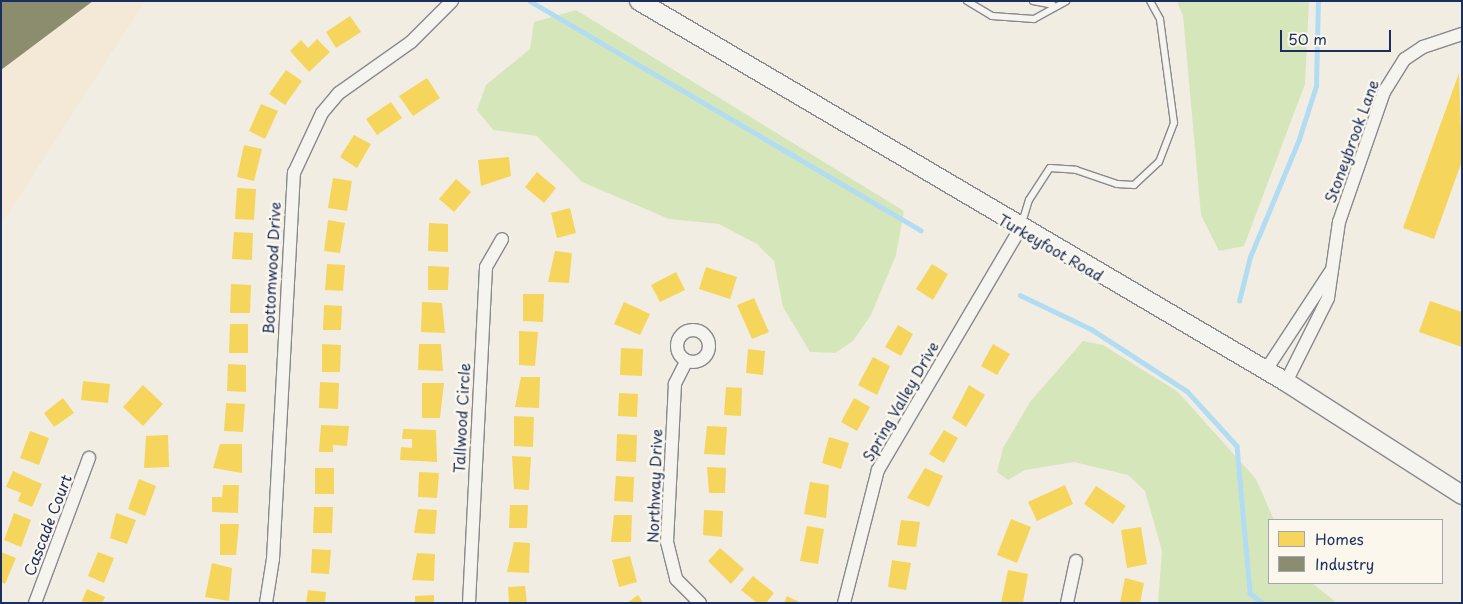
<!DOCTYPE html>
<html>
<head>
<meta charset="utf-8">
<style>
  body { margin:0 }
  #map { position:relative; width:1463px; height:604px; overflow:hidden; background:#f2ede3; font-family:"Playpen Sans",sans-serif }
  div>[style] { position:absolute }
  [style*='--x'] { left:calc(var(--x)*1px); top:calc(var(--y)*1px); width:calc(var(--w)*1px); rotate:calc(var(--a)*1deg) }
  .built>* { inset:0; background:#f4e8d6 }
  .green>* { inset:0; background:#d6e6bb }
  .homes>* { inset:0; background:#f6d55c }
  .industry>* { inset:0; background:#8c8c6e }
  .stream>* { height:4.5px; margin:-2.25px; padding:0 2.25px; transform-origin:2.25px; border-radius:2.25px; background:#b2dcf2 }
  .roads { filter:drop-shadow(1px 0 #88898e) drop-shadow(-1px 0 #88898e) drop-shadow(0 1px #88898e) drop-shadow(0 -1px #88898e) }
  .service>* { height:6px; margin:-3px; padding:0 3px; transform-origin:3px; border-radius:3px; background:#f5f4ef }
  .minor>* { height:12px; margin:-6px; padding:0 6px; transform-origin:6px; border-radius:6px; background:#f5f4ef }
  .minor>.ring { margin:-6px; padding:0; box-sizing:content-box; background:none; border:12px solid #f5f4ef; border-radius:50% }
  .secondary>* { height:18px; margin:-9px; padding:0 9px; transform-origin:9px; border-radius:9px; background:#f5f4ef }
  span { translate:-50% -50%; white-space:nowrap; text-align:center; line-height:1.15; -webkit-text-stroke:5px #fbf7ec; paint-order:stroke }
  .street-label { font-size:15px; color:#1b2f5e }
  .frame { position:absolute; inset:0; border:2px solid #1b2f5e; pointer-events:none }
  .legend { position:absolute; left:1268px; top:519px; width:175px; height:65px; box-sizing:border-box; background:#fbf7ec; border:1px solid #a1a7b3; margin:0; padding:6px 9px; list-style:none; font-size:15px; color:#1b2f5e }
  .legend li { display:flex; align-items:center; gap:10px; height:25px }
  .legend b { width:25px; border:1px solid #a1a7b3 }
  .scale { position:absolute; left:1280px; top:30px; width:111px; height:22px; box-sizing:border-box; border:2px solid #1b2f5e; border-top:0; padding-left:6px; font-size:15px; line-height:18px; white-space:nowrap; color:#1b2f5e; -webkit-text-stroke:4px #fbf7ec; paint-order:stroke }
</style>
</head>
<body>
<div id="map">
  <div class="built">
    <div style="clip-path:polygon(1px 1px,145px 1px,1px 225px)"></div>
  </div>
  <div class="green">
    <div style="clip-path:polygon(1177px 1px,1309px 1px,1305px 84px,1244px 246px,1219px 251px,1201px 215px,1183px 16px)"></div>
    <div style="clip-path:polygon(576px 10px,904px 211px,896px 255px,871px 315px,853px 341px,835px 353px,810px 352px,783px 307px,774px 261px,757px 244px,719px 224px,669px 219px,582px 182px,537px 136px,493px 130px,477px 110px,486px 85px,530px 49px,534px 22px)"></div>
    <div style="clip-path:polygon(1083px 341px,1103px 345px,1178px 392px,1256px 479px,1274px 520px,1269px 520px,1269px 583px,1312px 583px,1337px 603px,1158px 603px,1162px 551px,1145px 491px,1128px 475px,1074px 462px,1025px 470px,1008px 480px,997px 472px,1003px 448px,1030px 402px)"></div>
  </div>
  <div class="homes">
    <div style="clip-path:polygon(350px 16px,361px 32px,336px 48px,326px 32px)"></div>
    <div style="clip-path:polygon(317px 39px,330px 52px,309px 72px,290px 51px,301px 40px,308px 48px)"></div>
    <div style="clip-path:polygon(286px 70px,302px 81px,285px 105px,269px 94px)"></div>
    <div style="clip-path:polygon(1459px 73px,1462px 161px,1434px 239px,1403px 228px)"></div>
    <div style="clip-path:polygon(427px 78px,440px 98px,413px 116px,399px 96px)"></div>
    <div style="clip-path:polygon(391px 102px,402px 118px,377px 135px,366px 119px)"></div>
    <div style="clip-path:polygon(261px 104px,278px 111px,265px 139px,249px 131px)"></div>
    <div style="clip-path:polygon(354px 135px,371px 144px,357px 168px,340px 157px)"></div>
    <div style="clip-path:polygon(244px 145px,262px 149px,254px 181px,237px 177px)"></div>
    <div style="clip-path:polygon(509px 157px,511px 176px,481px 186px,478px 160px)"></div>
    <div style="clip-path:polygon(537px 172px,556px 188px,544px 203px,525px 187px)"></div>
    <div style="clip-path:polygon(333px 178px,352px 181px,347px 211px,328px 208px)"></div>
    <div style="clip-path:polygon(456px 179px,471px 192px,454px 212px,439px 199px)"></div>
    <div style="clip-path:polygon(237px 188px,256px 189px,254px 220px,235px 219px)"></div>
    <div style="clip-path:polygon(570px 208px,576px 233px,557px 238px,551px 213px)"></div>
    <div style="clip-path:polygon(328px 220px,345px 223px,340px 253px,324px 251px)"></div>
    <div style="clip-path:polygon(429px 223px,448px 224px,448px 252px,428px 251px)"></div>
    <div style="clip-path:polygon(234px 232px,253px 233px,252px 260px,232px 259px)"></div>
    <div style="clip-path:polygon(555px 251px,572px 253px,569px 283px,548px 282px)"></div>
    <div style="clip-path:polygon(327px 264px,345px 265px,343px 291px,325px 290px)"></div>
    <div style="clip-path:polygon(932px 264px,948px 274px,933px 300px,916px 289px)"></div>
    <div style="clip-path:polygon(428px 266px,449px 267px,448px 290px,428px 290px)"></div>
    <div style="clip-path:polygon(706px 267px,737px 277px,730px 299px,699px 289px)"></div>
    <div style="clip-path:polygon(676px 272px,685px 290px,660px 302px,651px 285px)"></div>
    <div style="clip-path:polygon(231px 284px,251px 285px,250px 313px,230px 313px)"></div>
    <div style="clip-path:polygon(523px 294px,544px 294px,543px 322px,523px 321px)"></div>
    <div style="clip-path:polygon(754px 298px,769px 332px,752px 339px,737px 305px)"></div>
    <div style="clip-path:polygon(1430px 301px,1462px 312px,1462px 347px,1419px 332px)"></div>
    <div style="clip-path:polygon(422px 302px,442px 303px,445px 333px,421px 332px)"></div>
    <div style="clip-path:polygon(624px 302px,650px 314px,640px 335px,614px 324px)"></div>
    <div style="clip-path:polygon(324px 305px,342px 306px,341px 330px,323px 330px)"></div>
    <div style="clip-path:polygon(230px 324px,248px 324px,248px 353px,229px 353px)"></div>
    <div style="clip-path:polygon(898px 325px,913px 334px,901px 356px,885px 347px)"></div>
    <div style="clip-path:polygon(519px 331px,538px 332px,535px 366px,519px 365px)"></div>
    <div style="clip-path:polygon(322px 344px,341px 345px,340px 372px,322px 372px)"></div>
    <div style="clip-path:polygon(419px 344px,441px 344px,443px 371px,418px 370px)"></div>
    <div style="clip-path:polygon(993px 344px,1010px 354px,997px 375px,981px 366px)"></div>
    <div style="clip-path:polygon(621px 348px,643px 349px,642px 376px,620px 375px)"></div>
    <div style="clip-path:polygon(748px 349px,765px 351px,763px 375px,746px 373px)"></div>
    <div style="clip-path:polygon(873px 357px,890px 366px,877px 395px,858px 385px)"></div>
    <div style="clip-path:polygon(228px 364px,246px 365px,246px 392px,227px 391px)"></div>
    <div style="clip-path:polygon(521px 377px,540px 377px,539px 408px,515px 407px)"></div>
    <div style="clip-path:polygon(83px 381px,110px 384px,108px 403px,81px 400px)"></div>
    <div style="clip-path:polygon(320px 382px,339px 383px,338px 409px,319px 408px)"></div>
    <div style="clip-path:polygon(422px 383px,444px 383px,440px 418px,422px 418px)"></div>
    <div style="clip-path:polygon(143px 385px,163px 404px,143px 426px,123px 407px)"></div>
    <div style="clip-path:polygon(969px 385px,985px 395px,966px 427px,952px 418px)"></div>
    <div style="clip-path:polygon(726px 387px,742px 388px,741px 416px,724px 415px)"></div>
    <div style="clip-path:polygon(619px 393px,638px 394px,637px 417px,618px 416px)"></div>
    <div style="clip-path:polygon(63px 398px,74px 413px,54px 427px,44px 413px)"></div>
    <div style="clip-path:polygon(854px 398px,870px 407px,857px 431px,841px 422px)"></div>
    <div style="clip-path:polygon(226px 403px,245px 404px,243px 432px,224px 431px)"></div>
    <div style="clip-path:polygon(514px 416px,534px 417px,533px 447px,514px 446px)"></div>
    <div style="clip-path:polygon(321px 425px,349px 426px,347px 446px,333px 445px,333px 452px,319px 452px)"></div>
    <div style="clip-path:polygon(707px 426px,727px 427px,725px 455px,704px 454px)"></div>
    <div style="clip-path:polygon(403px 429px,436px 430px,437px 462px,400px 460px,401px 447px,412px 448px,412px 439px,402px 439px)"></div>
    <div style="clip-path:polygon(944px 430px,958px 438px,944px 463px,929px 454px)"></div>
    <div style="clip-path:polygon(30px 431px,49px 438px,39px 465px,20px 458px)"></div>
    <div style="clip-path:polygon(617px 434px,637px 435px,636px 462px,616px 461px)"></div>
    <div style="clip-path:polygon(168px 435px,169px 467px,144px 468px,146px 436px)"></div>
    <div style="clip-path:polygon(829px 437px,849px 443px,841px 469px,822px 463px)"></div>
    <div style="clip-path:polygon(220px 444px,242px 444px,242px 473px,213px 468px)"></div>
    <div style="clip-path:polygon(512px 456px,531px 457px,529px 490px,514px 489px)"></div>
    <div style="clip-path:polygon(707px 467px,726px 468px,725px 493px,709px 493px)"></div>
    <div style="clip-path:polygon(315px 468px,334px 468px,334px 494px,315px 494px)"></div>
    <div style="clip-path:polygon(925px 468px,943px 476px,929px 507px,907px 498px)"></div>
    <div style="clip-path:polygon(13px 471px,42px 484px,32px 507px,18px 501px,21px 493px,6px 487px)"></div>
    <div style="clip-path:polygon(419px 472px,439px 473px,437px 498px,418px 497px)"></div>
    <div style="clip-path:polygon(616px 476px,634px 477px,633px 502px,614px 501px)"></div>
    <div style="clip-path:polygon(139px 479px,156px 486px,145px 516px,128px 509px)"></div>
    <div style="clip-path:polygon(810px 482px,829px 485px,826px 518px,804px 514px)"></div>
    <div style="clip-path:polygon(223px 485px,239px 485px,238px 513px,212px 512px,212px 497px,222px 497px)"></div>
    <div style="clip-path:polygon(1065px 485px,1073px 504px,1037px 521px,1028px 502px)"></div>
    <div style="clip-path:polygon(1096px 486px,1126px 506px,1113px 524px,1084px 504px)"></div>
    <div style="clip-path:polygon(510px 505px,528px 505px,527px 528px,509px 528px)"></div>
    <div style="clip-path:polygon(314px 507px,333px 507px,332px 533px,313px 533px)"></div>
    <div style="clip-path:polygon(418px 509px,437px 510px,435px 534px,414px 533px)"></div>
    <div style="clip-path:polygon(704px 510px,723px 511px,722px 537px,703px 535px)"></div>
    <div style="clip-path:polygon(14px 513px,31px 520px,21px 547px,4px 540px)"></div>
    <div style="clip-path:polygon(116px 513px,136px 520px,127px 544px,110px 538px)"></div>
    <div style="clip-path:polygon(614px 515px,632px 515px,631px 542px,611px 542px)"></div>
    <div style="clip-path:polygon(1011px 519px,1031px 527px,1017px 563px,997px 555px)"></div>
    <div style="clip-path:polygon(901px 520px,920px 522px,916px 547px,897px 545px)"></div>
    <div style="clip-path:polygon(220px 524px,239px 524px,236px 555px,220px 555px)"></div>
    <div style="clip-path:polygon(807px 526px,824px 529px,818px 564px,800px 561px)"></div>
    <div style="clip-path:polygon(1141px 527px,1147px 564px,1127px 568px,1121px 530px)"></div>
    <div style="clip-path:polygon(514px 542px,530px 543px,529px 573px,507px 572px)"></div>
    <div style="clip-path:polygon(720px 548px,744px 569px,731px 584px,708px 561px)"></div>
    <div style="clip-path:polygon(312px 549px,331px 550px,329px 574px,311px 573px)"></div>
    <div style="clip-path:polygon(1px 552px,16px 558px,5px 584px,1px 582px)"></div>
    <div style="clip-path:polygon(98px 552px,114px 558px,104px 583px,88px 576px)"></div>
    <div style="clip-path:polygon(417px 553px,435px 554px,434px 581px,412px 580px)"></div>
    <div style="clip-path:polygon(630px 556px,637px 582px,619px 587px,612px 560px)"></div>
    <div style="clip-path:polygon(892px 560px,911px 563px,906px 590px,888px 587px)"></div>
    <div style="clip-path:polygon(212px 563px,232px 568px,229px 601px,205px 597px)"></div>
    <div style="clip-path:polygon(1008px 570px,1028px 574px,1023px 603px,1001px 603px)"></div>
    <div style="clip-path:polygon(753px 576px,774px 593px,766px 603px,757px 603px,741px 590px)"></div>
    <div style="clip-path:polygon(1125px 578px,1144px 583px,1140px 603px,1120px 603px)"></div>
    <div style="clip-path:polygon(525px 586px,527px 603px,509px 603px,508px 587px)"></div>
    <div style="clip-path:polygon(87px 589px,105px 597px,102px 603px,81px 603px)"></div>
    <div style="clip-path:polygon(308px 590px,326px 592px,325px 603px,306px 603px)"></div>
    <div style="clip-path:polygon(434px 595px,434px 603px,415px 603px,415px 596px)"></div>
    <div style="clip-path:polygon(638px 595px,643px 603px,627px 603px)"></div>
    <div style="clip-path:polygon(787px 596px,801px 603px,784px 603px)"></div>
  </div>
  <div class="industry">
    <div style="clip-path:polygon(1px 1px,93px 1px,1px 70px)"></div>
  </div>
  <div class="stream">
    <div style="--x:530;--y:1;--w:453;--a:30.4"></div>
    <div style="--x:1020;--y:295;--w:79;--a:25.6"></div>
    <div style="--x:1091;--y:329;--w:114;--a:32.9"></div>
    <div style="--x:1187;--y:391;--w:74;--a:47.7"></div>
    <div style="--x:1237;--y:446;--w:148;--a:84.9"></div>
    <div style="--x:1250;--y:593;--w:16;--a:38"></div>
    <div style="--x:1239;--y:301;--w:45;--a:-76"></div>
    <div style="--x:1250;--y:257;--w:128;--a:-67.4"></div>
    <div style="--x:1299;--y:139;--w:56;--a:-72.2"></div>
    <div style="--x:1316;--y:86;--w:85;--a:-88.7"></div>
  </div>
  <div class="roads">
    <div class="service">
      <div style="--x:967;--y:1;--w:29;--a:31"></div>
      <div style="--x:992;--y:16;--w:42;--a:4.1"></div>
      <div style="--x:1034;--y:19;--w:37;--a:-29"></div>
      <div style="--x:1033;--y:1;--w:20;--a:11"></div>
      <div style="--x:1021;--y:226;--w:27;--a:-73"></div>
      <div style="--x:1029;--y:200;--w:38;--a:-57"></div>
      <div style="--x:1050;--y:168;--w:26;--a:4"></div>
      <div style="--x:1076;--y:170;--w:43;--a:18.9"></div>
      <div style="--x:1117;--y:184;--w:17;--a:3"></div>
      <div style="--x:1134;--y:185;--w:34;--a:-43"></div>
      <div style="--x:1159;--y:162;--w:42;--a:-69"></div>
      <div style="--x:1174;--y:123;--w:105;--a:-97.7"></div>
      <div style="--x:1160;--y:19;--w:21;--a:-119"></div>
    </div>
    <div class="minor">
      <div class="ring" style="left:677px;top:330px;width:20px;height:20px"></div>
      <div style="--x:686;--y:362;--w:25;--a:117"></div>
      <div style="--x:675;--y:384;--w:158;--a:92.9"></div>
      <div style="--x:667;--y:542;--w:38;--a:76"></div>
      <div style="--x:676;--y:579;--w:34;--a:45"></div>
      <div style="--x:1266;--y:370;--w:118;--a:-56.7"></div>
      <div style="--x:1286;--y:382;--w:94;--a:-63.4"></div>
      <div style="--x:1328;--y:298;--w:77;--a:-81.8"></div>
      <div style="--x:1339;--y:222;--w:138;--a:-70.9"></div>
      <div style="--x:1384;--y:92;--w:39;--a:-58"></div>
      <div style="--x:1405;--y:59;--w:22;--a:-34"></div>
      <div style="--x:1423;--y:47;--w:41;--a:-18.4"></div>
      <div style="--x:35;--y:603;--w:155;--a:-69.6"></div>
      <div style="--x:266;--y:603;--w:45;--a:-81"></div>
      <div style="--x:273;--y:559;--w:387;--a:-86.9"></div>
      <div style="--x:294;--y:173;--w:66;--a:-65"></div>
      <div style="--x:322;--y:113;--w:26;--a:-50"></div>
      <div style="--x:339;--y:93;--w:88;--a:-35.3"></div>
      <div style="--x:411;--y:42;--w:58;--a:-45"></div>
      <div style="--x:469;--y:603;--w:336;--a:-87.1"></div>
      <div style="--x:486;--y:267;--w:32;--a:-60"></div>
      <div style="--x:844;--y:603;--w:137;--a:-75.7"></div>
      <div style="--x:878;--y:470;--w:280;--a:-59.5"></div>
      <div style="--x:1067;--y:603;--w:43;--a:-77.9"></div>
    </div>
    <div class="secondary">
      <div style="--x:639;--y:1;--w:751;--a:30.49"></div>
      <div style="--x:1286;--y:382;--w:209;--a:32.7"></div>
    </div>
  </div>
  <div class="street-label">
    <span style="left:1351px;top:141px;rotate:-70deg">Stoneybrook Lane</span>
    <span style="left:1051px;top:247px;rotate:30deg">Turkeyfoot Road</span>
    <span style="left:271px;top:268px;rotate:-87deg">Bottomwood Drive</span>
    <span style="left:900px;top:401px;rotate:-60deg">Spring Valley Drive</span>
    <span style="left:461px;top:418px;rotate:-87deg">Tallwood Circle</span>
    <span style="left:654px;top:486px;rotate:-88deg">Northway Drive</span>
    <span style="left:47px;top:525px;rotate:-69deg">Cascade Court</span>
  </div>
  <div class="frame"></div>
  <ul class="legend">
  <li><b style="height:14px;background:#f6d55c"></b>Homes</li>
  <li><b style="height:14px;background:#8c8c6e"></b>Industry</li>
  </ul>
  <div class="scale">50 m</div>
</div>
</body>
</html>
